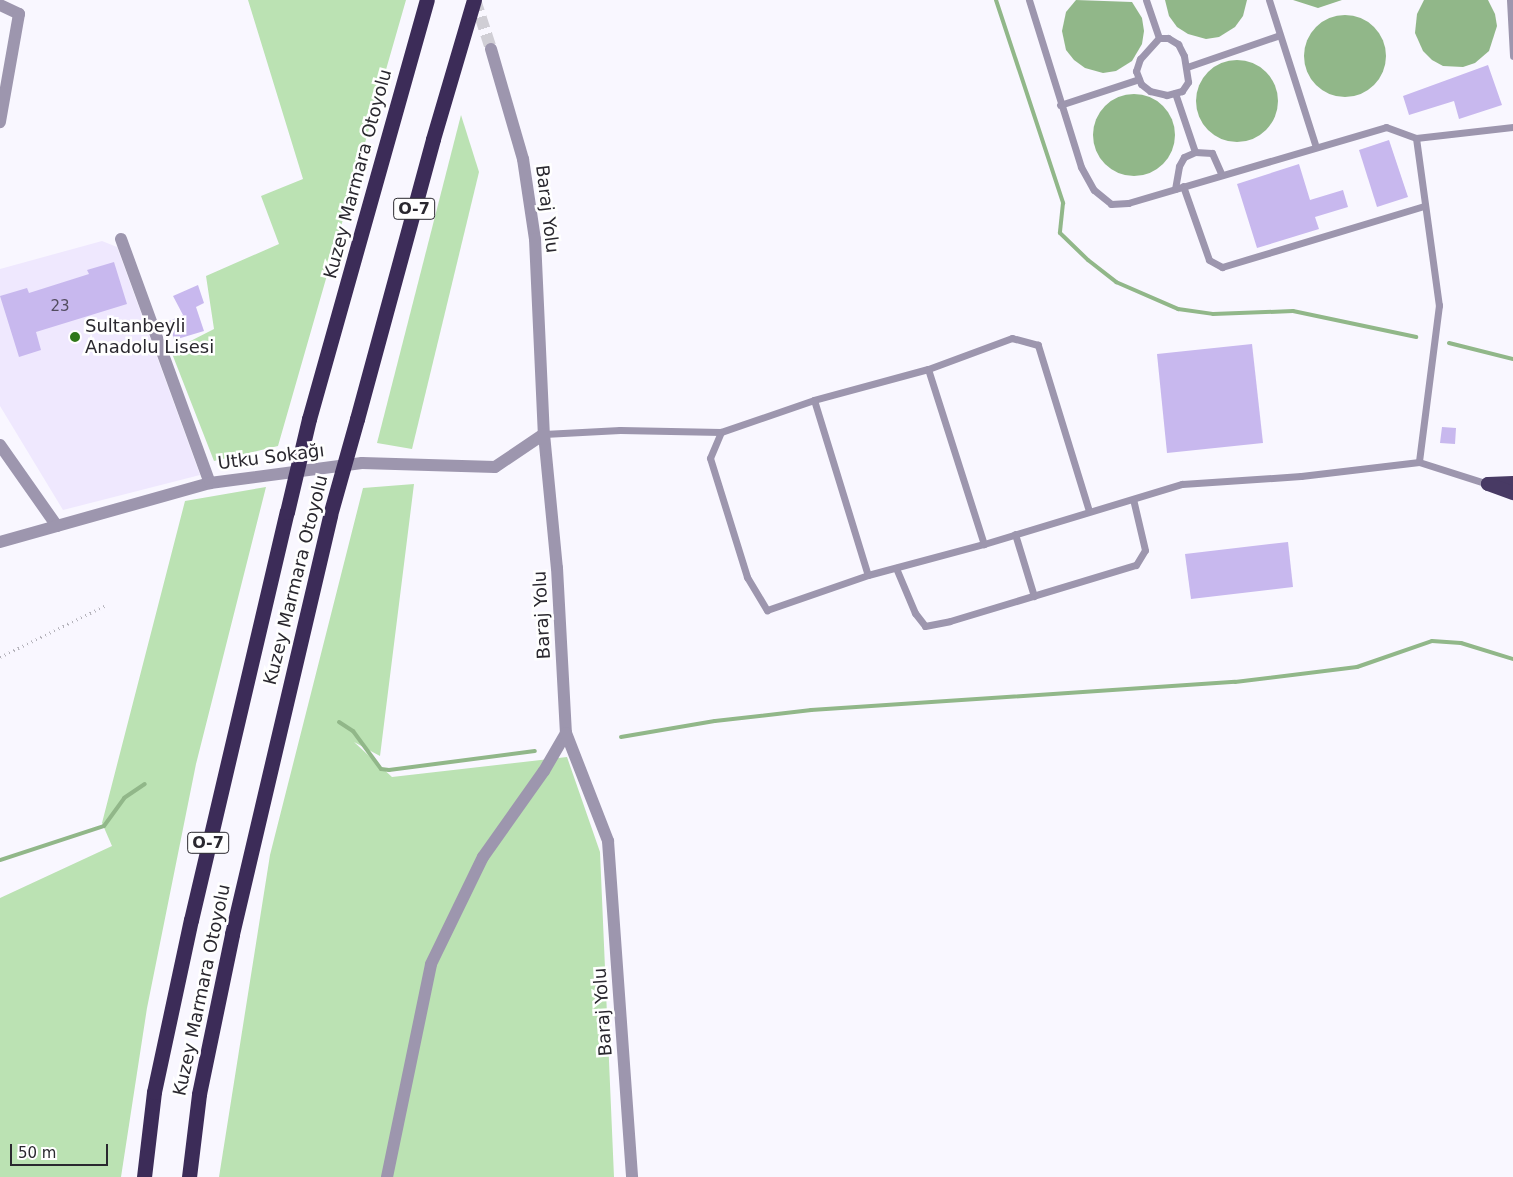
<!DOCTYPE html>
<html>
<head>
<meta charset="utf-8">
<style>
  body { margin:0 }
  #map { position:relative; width:1513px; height:1177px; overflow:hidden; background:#f9f7ff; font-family:"DejaVu Sans",sans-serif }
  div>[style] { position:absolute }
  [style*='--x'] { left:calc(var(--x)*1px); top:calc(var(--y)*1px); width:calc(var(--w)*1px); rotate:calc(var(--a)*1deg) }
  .built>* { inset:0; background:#efe8fe }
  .green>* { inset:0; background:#bbe2b3 }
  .water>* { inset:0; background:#91b789 }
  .round { border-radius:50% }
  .stream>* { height:4px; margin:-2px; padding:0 2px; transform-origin:2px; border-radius:2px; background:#91b789 }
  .building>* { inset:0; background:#c8b8ee }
  .tertiary-tunnel>* { height:12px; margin-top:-6px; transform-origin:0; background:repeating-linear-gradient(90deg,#d0ced5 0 12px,transparent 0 18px) }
  .path>* { height:2.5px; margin-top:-1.25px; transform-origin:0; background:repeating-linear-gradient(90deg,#b5b3bb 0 1px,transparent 0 5px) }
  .service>* { height:7px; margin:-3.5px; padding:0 3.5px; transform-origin:3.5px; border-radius:3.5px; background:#9d96ae }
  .minor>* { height:12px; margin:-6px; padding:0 6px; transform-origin:6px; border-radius:6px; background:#9d96ae }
  .tertiary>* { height:12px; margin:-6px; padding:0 6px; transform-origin:6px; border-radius:6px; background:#9d96ae }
  .trunk>* { height:14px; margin:-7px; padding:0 7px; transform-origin:7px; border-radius:7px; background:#483a64 }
  .motorway>* { height:15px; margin:-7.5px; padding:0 7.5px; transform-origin:7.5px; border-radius:7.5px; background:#3c2c58 }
  .motorway-bridge>* { height:15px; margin:-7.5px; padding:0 7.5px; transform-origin:7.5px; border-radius:7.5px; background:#3c2c58 }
  .dots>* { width:14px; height:14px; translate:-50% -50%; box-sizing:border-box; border:2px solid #fff; border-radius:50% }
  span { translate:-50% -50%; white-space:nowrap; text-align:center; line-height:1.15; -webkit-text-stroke:5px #fff; paint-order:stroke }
  .number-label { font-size:15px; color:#524c5f }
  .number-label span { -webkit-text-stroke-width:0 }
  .shield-label span { padding:1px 4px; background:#fff; border:1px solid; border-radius:4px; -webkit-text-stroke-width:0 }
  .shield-label { font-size:16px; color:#2a282f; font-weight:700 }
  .street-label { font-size:18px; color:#2a282f }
  .poi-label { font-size:18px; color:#2a282f }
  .left { translate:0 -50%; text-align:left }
  .scale { position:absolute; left:10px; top:1144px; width:98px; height:22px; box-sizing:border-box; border:2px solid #2a282f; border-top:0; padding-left:6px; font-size:15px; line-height:18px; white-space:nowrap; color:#2a282f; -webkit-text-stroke:4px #fff; paint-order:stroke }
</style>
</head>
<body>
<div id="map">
  <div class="built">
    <div style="clip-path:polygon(102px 241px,117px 247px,200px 475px,63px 510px,0 406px,0 269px)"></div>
  </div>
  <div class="green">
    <div style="clip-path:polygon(248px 0,406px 0,278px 446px,214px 461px,171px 351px,214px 329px,206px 276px,279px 244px,261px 196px,303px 179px)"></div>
    <div style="clip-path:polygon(461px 115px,479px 172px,412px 449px,377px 443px)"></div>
    <div style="clip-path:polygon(414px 484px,380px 756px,354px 742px,392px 777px,567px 757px,600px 852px,614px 1177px,219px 1177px,270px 855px,363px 488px)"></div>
    <div style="clip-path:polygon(266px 487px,196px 764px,147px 1008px,121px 1177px,0 1177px,0 898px,112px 846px,102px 823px,185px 501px)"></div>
  </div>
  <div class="water">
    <div style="clip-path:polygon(1076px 0,1132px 2px,1142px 18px,1144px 31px,1142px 44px,1132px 61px,1116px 71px,1103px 73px,1085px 68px,1074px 60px,1066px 50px,1062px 31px,1066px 12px)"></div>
    <div style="clip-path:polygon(1165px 0,1247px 0,1243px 16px,1235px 27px,1219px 37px,1206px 39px,1188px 34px,1177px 27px,1169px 16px)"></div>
    <div style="clip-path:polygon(1293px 0,1342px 0,1318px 8px)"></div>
    <div style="clip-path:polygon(1424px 0,1488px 0,1495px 14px,1497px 26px,1489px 51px,1475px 63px,1463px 67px,1443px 66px,1432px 60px,1423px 51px,1415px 33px,1417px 14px)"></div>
    <div class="round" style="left:1304px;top:15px;width:82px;height:82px"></div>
    <div class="round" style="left:1196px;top:60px;width:82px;height:82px"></div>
    <div class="round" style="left:1093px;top:94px;width:82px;height:82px"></div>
  </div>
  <div class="stream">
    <div style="--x:996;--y:0;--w:214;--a:71.7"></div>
    <div style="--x:1063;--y:203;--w:30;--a:96"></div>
    <div style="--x:1060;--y:233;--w:39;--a:44"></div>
    <div style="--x:1088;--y:260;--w:36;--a:38"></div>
    <div style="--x:1116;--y:282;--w:68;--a:23.5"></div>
    <div style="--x:1178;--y:309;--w:35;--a:8"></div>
    <div style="--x:1213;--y:314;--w:80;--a:-2.1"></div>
    <div style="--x:1293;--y:311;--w:126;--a:11.9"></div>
    <div style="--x:1449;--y:343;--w:66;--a:14"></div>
    <div style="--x:339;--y:722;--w:17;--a:33"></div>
    <div style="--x:353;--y:731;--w:47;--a:53.6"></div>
    <div style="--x:381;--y:769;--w:8;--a:7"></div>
    <div style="--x:389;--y:770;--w:147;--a:-7.4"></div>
    <div style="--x:621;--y:737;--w:95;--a:-9.7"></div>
    <div style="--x:715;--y:721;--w:97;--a:-6.5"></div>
    <div style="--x:811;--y:710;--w:425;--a:-3.8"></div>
    <div style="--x:1235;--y:682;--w:123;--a:-7"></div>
    <div style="--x:1357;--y:667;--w:79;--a:-19.1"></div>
    <div style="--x:1432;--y:641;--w:29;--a:4"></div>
    <div style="--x:1461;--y:643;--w:54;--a:17.1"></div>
    <div style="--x:0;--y:860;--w:109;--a:-18.1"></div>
    <div style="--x:104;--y:826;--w:34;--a:-54"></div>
    <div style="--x:124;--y:798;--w:25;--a:-34"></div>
  </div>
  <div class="building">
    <div style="clip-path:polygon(1488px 65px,1502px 105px,1459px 119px,1454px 101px,1409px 115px,1403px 96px)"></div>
    <div style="clip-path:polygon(1389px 140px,1408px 197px,1377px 207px,1359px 150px)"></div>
    <div style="clip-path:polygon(1299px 164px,1310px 200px,1343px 190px,1348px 207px,1315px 217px,1319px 229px,1257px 248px,1237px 184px)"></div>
    <div style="clip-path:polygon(114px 262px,127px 304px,36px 332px,41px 350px,19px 357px,0 296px,27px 288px,29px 293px,89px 274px,87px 270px)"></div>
    <div style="clip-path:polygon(198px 285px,204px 303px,196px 307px,204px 331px,174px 340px,169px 321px,183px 315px,173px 296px)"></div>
    <div style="clip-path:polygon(1252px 344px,1263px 443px,1167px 453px,1157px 354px)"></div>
    <div style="clip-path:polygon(1442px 427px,1456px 428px,1455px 444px,1440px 443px)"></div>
    <div style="clip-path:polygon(1288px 542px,1293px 587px,1191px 599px,1185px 554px)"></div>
  </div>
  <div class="tertiary-tunnel">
    <div style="--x:475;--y:0;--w:52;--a:71.9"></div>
  </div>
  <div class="path">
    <div style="--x:0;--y:657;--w:118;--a:-26.1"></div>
  </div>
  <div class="service">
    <div style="--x:1029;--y:0;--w:175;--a:72.7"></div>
    <div style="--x:1081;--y:167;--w:26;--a:61"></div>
    <div style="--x:1094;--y:190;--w:22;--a:39"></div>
    <div style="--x:1111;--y:204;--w:17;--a:-3"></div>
    <div style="--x:1128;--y:203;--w:269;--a:-16.4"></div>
    <div style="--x:1386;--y:127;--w:32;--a:20"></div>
    <div style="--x:1416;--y:138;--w:98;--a:-6.5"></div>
    <div style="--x:1146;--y:0;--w:40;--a:71.1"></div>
    <div style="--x:1269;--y:0;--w:154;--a:72.3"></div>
    <div style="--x:1510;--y:0;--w:56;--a:86.9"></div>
    <div style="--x:1159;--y:38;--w:9;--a:0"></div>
    <div style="--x:1168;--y:38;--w:12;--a:31"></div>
    <div style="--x:1178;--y:44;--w:13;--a:63"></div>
    <div style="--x:1184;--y:56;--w:26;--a:81"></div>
    <div style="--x:1188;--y:82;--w:11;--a:124"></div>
    <div style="--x:1182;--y:91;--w:16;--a:165"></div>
    <div style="--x:1167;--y:95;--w:17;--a:-167"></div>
    <div style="--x:1150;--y:91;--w:11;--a:-142"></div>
    <div style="--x:1141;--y:84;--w:14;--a:-111"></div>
    <div style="--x:1136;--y:71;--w:13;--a:-72"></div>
    <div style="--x:1140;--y:59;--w:28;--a:-48"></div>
    <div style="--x:1187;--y:67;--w:98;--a:-19"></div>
    <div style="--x:1175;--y:93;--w:62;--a:71.3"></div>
    <div style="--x:1195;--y:152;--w:17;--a:3"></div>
    <div style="--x:1212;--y:153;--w:24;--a:66"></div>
    <div style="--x:1060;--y:105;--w:83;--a:-18.2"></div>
    <div style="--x:1416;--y:138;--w:169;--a:82.2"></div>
    <div style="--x:1439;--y:305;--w:158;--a:97.3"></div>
    <div style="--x:1419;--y:462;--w:72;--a:17.7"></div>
    <div style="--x:1183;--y:186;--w:78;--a:70.6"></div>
    <div style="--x:1209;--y:260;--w:15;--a:28"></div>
    <div style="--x:1222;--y:267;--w:211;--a:-16.8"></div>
    <div style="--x:1175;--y:189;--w:23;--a:-80"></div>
    <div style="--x:1179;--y:166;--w:10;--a:-61"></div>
    <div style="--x:1184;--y:157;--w:12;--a:-24"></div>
    <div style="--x:928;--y:369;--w:118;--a:164.8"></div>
    <div style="--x:814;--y:400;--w:183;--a:72.9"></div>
    <div style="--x:868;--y:575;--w:120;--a:-15"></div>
    <div style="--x:814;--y:400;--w:98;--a:161"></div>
    <div style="--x:721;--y:432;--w:28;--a:113"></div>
    <div style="--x:710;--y:458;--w:125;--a:72.7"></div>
    <div style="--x:747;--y:577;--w:39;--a:59"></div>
    <div style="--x:767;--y:610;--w:107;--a:-19.1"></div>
    <div style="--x:544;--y:434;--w:76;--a:-3"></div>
    <div style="--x:620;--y:430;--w:101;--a:1.1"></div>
    <div style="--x:1089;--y:511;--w:174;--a:-107.1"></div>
    <div style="--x:1038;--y:345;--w:27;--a:-165"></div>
    <div style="--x:1012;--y:338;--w:90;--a:159.7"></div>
    <div style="--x:928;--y:369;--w:184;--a:72.3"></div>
    <div style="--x:984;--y:544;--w:207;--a:-16.9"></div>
    <div style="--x:1182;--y:484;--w:119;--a:-3.8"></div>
    <div style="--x:1301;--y:476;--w:119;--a:-6.8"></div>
    <div style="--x:1015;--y:534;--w:65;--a:73"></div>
    <div style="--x:896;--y:568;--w:49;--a:67.1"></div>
    <div style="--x:915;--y:613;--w:16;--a:52"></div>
    <div style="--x:925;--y:626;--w:25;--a:-11"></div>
    <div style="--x:950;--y:621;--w:194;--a:-16.8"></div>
    <div style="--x:1136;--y:565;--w:17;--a:-59"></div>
    <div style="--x:1145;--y:550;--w:52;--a:-103.2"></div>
  </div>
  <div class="minor">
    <div style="--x:0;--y:5;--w:21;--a:25"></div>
    <div style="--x:19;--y:14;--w:110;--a:100"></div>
    <div style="--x:121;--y:239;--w:260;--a:70"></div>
    <div style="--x:0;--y:445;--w:99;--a:54.9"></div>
    <div style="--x:0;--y:542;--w:218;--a:-15.7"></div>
    <div style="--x:210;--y:483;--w:153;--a:-7.5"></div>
    <div style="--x:362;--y:463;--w:133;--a:1.7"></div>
    <div style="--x:495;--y:467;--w:59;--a:-34"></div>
    <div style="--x:387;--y:1177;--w:217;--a:-78.3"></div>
    <div style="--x:431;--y:964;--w:119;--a:-64.1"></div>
    <div style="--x:483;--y:857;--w:105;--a:-54.7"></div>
    <div style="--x:544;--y:771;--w:44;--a:-59.9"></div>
  </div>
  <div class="tertiary">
    <div style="--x:491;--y:49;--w:115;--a:73.8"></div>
    <div style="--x:523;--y:159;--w:81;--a:81.5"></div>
    <div style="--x:535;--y:239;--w:195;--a:87.4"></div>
    <div style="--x:544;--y:434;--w:135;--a:84.5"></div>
    <div style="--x:557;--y:568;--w:165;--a:86.9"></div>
    <div style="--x:566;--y:733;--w:116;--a:68.7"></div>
    <div style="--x:608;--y:841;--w:337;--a:85.9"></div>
  </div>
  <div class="trunk">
    <div style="--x:1513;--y:483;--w:25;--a:178"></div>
    <div style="--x:1488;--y:484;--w:27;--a:20"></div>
  </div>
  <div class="motorway">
    <div style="--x:309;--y:419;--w:435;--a:-74.3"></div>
    <div style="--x:357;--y:419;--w:290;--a:-74.8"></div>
    <div style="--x:433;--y:139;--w:145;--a:-73.6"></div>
    <div style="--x:144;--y:1177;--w:86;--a:-83.3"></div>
    <div style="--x:154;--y:1092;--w:176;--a:-77.9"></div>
    <div style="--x:191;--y:920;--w:419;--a:-76.8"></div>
    <div style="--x:189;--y:1177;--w:84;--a:-83.1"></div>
    <div style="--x:199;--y:1094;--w:163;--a:-78.3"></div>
    <div style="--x:232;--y:934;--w:430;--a:-76.8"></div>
  </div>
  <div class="motorway-bridge">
    <div style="--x:287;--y:512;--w:96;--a:-76.7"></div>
    <div style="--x:330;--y:515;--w:100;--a:-74.3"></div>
  </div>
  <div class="dots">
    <div style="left:75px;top:337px;background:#2f771a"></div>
  </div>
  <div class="number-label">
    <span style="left:60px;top:307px">23</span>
  </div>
  <div class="shield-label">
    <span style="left:414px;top:209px">O-7</span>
    <span style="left:208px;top:843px">O-7</span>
  </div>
  <div class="street-label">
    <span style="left:358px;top:174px;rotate:-75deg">Kuzey Marmara Otoyolu</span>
    <span style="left:547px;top:209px;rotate:83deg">Baraj Yolu</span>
    <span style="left:271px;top:457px;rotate:-7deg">Utku Sokağı</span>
    <span style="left:296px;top:580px;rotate:-76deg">Kuzey Marmara Otoyolu</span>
    <span style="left:542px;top:615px;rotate:-93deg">Baraj Yolu</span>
    <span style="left:202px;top:990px;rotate:-78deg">Kuzey Marmara Otoyolu</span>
    <span style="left:603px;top:1012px;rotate:-94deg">Baraj Yolu</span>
  </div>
  <div class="poi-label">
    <span class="left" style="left:85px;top:337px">Sultanbeyli<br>Anadolu Lisesi</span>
  </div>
  <div class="scale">50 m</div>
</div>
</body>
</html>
